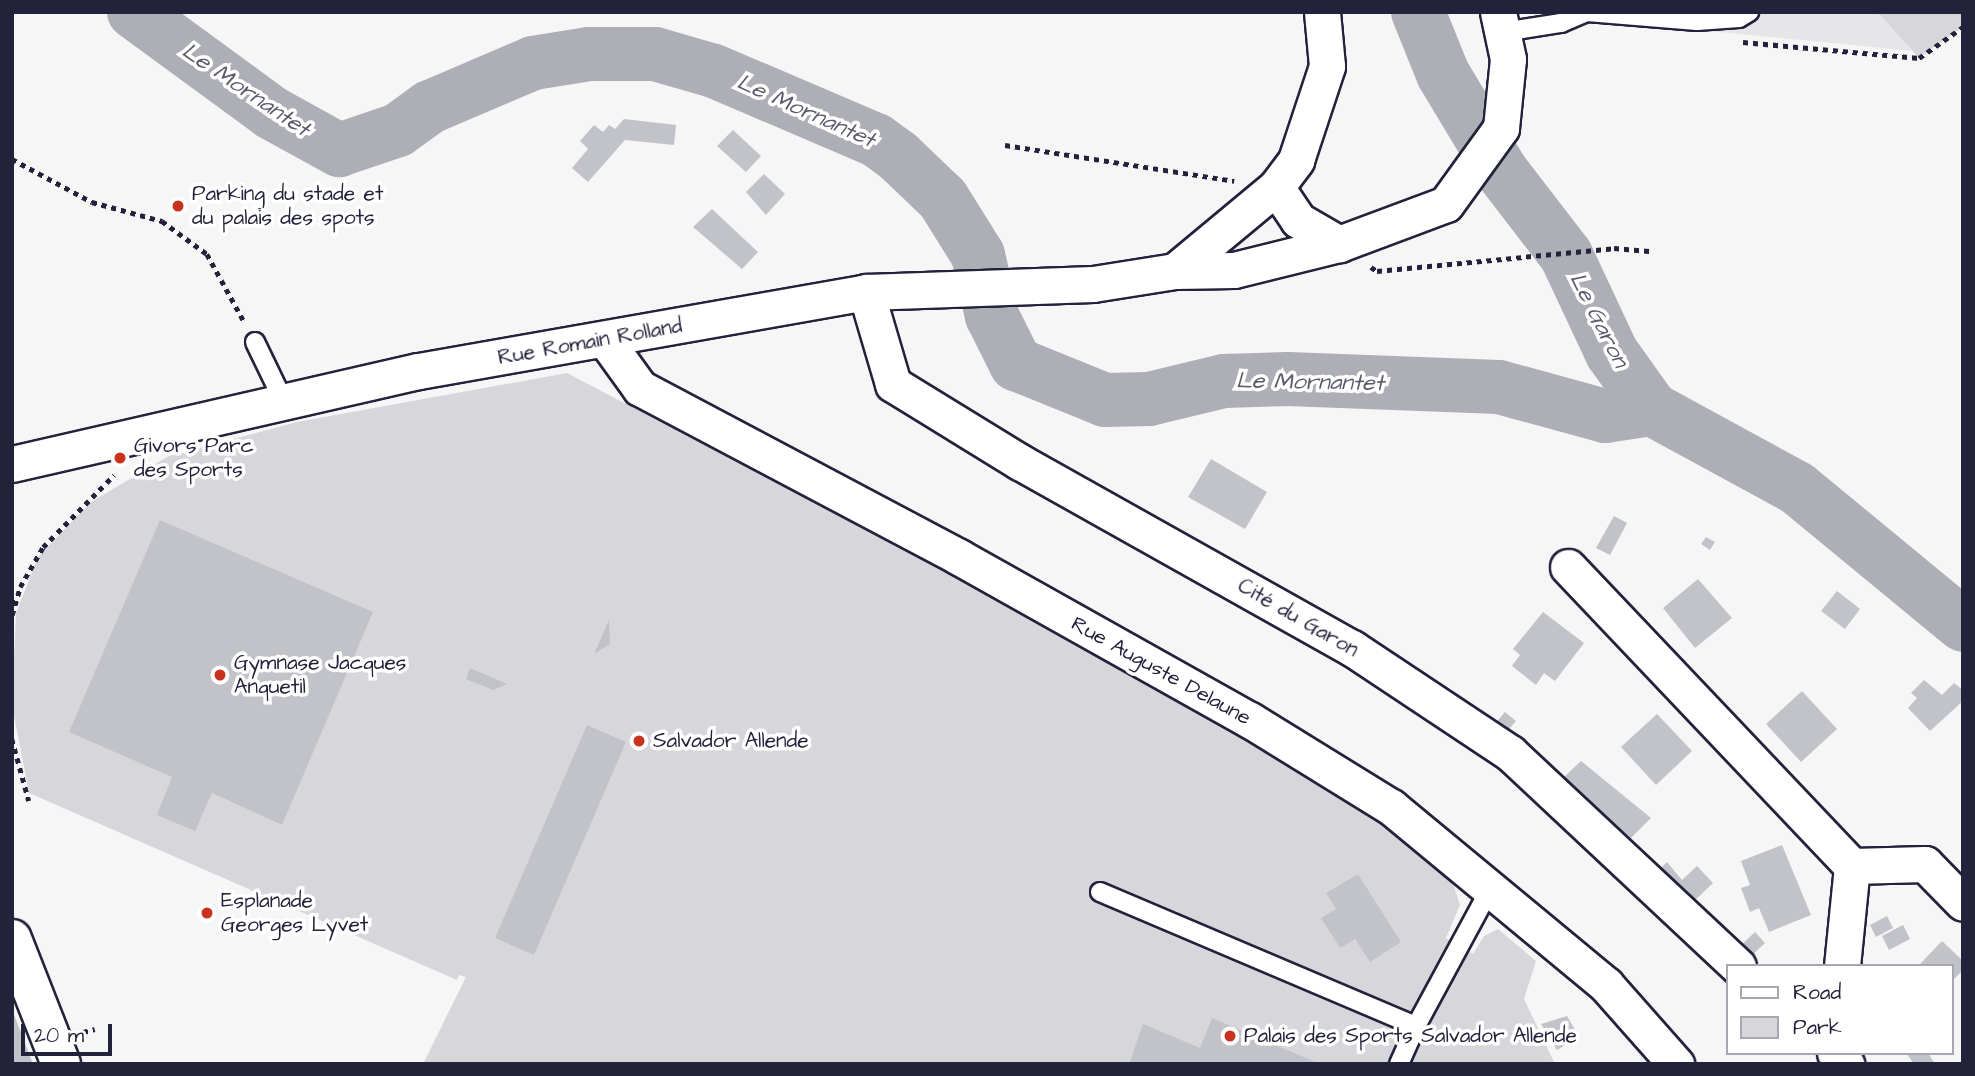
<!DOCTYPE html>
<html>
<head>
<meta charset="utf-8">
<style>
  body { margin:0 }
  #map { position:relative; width:1975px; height:1076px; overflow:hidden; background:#f6f6f7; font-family:"Architects Daughter",sans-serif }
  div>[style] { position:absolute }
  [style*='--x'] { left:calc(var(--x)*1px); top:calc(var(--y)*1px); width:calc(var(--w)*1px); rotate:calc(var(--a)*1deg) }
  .built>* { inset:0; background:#e6e6e9 }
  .green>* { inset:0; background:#d7d7db }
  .river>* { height:54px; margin:-27px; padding:0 27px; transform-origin:27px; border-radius:27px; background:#aeaeb7 }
  .building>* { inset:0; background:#c2c2c9 }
  .path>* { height:4.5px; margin-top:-2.25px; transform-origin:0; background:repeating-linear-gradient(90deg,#22223b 0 5px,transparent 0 10px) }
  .roads { filter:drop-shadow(2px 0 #22223b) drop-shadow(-2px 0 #22223b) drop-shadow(0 2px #22223b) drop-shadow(0 -2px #22223b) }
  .service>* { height:18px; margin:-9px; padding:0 9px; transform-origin:9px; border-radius:9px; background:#fff }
  .minor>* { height:35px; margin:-17.5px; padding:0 17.5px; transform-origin:17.5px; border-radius:17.5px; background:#fff }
  .primary>* { height:38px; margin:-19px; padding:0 19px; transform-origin:19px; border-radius:19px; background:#fff }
  .dots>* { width:19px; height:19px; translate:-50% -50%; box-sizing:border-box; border:4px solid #fff; border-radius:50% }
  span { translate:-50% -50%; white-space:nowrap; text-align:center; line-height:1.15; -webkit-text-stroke:7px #fff; paint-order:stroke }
  .poi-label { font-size:21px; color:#22223b }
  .left { translate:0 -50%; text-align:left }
  .street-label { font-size:21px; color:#22223b }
  .water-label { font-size:23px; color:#5a5a6d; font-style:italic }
  .frame { position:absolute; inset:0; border:14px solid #22223b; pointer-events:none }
  .legend { position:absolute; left:1726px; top:964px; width:228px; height:91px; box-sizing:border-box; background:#fff; border:2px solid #a7a7b1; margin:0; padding:9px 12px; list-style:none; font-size:21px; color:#22223b }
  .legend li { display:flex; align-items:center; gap:14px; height:35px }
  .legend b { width:35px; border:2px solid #a7a7b1 }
  .scale { position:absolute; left:21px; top:1024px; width:91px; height:32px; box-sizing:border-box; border:4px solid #22223b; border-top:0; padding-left:9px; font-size:21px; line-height:24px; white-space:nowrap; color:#22223b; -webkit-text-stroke:5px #fff; paint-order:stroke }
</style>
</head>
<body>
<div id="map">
  <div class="built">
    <div style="clip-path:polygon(1587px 12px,1877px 12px,1912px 51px,1588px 19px)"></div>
  </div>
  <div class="green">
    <div style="clip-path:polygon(1877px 12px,1963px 12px,1963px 27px,1919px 58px)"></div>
    <div style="clip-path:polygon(567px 373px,1157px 682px,1439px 858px,1451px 877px,1460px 905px,1446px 938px,1473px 954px,1484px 936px,1498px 929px,1536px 961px,1524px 999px,1555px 1064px,423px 1064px,466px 977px,459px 975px,457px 980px,29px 793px,12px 705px,16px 613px,38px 557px,91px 502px,169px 456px,297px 422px)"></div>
  </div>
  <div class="river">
    <div style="--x:134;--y:12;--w:171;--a:36.2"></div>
    <div style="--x:272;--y:113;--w:77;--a:28.9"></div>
    <div style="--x:339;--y:150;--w:62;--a:-18.7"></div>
    <div style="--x:398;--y:130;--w:39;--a:-36"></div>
    <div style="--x:430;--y:107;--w:112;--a:-23.1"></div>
    <div style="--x:533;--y:63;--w:57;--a:-9.1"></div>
    <div style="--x:589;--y:54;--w:66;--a:0"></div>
    <div style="--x:655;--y:54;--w:61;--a:16.1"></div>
    <div style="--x:714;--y:71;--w:176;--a:23.1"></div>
    <div style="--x:876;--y:140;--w:27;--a:36"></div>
    <div style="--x:898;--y:156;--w:62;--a:43.7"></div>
    <div style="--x:943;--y:199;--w:66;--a:58"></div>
    <div style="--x:978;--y:255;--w:63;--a:77.1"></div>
    <div style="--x:992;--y:316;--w:54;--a:63.4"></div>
    <div style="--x:1016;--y:364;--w:96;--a:22"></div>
    <div style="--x:1105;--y:400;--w:44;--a:-1.3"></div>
    <div style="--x:1149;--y:399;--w:77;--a:-13.5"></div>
    <div style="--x:1224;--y:381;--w:64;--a:-1.8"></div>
    <div style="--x:1288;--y:379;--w:211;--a:2.2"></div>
    <div style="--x:1499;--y:387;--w:110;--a:15.3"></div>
    <div style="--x:1605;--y:416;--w:48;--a:-8.5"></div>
    <div style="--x:1418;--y:12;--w:67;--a:68"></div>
    <div style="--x:1443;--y:74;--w:114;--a:59"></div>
    <div style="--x:1502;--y:172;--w:105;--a:52.4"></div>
    <div style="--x:1566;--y:255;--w:108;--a:64.9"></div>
    <div style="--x:1612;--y:353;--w:69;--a:54.5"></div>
    <div style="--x:1652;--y:409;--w:165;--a:28.6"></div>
    <div style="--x:1797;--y:488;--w:215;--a:39.5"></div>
  </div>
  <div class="building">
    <div style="clip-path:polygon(624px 119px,676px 125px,674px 145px,625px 140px,588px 182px,572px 168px,588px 149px,580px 141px,594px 125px,603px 132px,609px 125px,615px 129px)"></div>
    <div style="clip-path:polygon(733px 130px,761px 156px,746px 172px,717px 146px)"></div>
    <div style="clip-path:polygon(764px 174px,785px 194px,766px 215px,746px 192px)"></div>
    <div style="clip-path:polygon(712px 209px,758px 252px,742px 269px,693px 227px)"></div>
    <div style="clip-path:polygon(1211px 459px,1267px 492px,1245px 529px,1188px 497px)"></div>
    <div style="clip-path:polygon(1614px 516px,1627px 523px,1610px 555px,1596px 548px)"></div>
    <div style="clip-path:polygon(160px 520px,373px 612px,282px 825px,212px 793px,195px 831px,157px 815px,172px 777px,69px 732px)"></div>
    <div style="clip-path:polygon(1706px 537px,1715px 542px,1710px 550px,1701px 544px)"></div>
    <div style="clip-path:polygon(1698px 579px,1732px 618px,1695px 648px,1663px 608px)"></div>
    <div style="clip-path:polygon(1837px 591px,1860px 609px,1845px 629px,1821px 611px)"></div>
    <div style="clip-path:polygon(1543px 612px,1584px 643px,1555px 681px,1544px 673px,1536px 685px,1512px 666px,1520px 655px,1513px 649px)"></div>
    <div style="clip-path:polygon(609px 620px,610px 644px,594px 654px)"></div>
    <div style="clip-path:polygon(470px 668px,507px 684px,493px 690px,466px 679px)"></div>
    <div style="clip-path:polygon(1924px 680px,1942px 695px,1954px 683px,1963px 690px,1963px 701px,1930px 731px,1908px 708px,1917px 698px,1911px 693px)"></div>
    <div style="clip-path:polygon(1802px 691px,1837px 729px,1801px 762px,1766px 724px)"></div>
    <div style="clip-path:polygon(1505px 712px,1516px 721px,1504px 735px,1493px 726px)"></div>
    <div style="clip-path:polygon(1657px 714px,1692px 751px,1656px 785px,1621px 747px)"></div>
    <div style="clip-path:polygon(587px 725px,626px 742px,534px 955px,495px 938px)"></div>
    <div style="clip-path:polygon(1581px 761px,1651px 818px,1631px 838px,1561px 780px)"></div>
    <div style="clip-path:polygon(1782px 845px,1811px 915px,1769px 932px,1759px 908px,1750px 912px,1741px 888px,1750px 885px,1741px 861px)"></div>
    <div style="clip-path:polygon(1667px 862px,1682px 880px,1697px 866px,1713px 883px,1691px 904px,1656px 873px)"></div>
    <div style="clip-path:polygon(1358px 874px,1401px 942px,1370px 962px,1355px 939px,1340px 948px,1321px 918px,1336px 909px,1326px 893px)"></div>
    <div style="clip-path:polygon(1887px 916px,1893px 928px,1876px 937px,1870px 925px)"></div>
    <div style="clip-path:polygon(1903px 925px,1910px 939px,1889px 950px,1882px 936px)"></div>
    <div style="clip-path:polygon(1755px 932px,1765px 943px,1748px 959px,1738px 948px)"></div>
    <div style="clip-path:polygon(1942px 941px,1963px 961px,1963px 970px,1952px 981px,1952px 966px,1920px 964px)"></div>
    <div style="clip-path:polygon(12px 1009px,33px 1064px,12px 1064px)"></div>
    <div style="clip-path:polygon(1567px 1016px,1579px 1037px,1557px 1050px,1541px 1024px)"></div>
    <div style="clip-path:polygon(1212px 1018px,1320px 1064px,1129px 1064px,1143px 1024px,1200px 1048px)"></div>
    <div style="clip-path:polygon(1906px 1053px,1928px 1053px,1935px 1064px,1914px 1064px)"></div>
  </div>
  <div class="path">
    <div style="--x:1743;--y:42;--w:177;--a:5.2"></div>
    <div style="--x:1919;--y:58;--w:54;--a:-35.2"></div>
    <div style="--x:1005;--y:145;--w:232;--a:8.9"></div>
    <div style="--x:12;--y:159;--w:91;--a:28.3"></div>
    <div style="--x:92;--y:202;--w:73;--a:15.2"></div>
    <div style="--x:162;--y:221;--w:56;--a:36.3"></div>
    <div style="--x:207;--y:254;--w:79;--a:61.2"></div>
    <div style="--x:1371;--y:267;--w:7;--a:34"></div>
    <div style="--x:1377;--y:271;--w:238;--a:-5.5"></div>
    <div style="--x:1614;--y:248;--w:38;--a:5"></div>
    <div style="--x:12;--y:615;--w:29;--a:-74"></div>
    <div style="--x:20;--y:587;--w:46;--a:-60.1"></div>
    <div style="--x:43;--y:547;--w:101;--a:-45.4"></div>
    <div style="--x:12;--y:739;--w:64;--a:74.7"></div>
    <div style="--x:83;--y:1032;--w:12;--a:-14"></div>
  </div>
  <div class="roads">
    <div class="service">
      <div style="--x:1503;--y:32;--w:59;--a:-8.8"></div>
      <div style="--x:1561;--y:23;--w:28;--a:-23"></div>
      <div style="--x:1587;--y:12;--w:110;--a:4.7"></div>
      <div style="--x:1697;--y:21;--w:42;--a:-4.1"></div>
      <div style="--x:1739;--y:18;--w:12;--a:-31"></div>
      <div style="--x:255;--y:342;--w:64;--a:64.2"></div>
      <div style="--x:1100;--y:892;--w:343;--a:23"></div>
      <div style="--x:1416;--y:1026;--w:156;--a:-61.6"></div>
      <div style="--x:1399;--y:1064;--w:42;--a:-65.9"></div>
    </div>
    <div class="minor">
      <div style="--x:1276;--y:187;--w:40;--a:56"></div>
      <div style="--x:1298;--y:220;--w:48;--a:30.3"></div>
      <div style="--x:1175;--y:271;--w:131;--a:-39.7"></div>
      <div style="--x:1276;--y:187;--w:34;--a:-53"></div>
      <div style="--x:1296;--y:160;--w:99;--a:-71.7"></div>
      <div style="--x:1327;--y:66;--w:54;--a:-95.3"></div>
      <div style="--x:866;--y:292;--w:96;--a:73.6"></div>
      <div style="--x:893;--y:384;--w:149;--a:31.6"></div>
      <div style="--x:1020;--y:462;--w:381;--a:29.3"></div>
      <div style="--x:1352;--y:648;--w:190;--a:33.6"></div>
      <div style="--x:1510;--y:753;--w:312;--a:43.1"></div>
      <div style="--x:606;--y:341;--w:58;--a:54.1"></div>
      <div style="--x:640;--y:388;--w:361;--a:27.9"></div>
      <div style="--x:959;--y:557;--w:334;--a:29.3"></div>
      <div style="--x:1250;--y:720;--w:166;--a:31.7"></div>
      <div style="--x:1391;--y:807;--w:279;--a:39.6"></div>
      <div style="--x:1606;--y:985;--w:106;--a:48.5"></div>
      <div style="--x:12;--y:464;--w:417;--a:-12.9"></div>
      <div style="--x:419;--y:371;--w:454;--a:-10"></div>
      <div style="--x:866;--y:292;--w:227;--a:-2"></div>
      <div style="--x:1093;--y:284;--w:83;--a:-9"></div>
      <div style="--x:1175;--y:271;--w:59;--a:-1"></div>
      <div style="--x:1234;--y:270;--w:108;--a:-13.9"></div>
      <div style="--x:1339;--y:244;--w:114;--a:-20.5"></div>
      <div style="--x:1446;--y:204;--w:94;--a:-54.1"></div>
      <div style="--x:1501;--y:128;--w:69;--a:-84.2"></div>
      <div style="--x:1508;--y:59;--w:48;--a:-102"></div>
      <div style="--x:1568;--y:567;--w:412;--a:46.5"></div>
      <div style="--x:1842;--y:966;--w:100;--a:-84.3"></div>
      <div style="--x:1852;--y:866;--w:73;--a:-1.6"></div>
      <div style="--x:1925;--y:864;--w:54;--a:45.7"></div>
      <div style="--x:1835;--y:1053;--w:16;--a:45"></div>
    </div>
    <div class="primary">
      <div style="--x:12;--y:939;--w:134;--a:68.6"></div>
    </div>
  </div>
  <div class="dots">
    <div style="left:178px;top:206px;background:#c8321e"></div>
    <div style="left:120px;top:458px;background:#c8321e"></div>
    <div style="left:220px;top:675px;background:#c8321e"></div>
    <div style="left:639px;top:741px;background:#c8321e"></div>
    <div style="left:207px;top:913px;background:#c8321e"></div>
    <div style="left:1230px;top:1036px;background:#c8321e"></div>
  </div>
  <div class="poi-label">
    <span class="left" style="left:192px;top:206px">Parking du stade et<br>du palais des spots</span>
    <span class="left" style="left:134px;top:458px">Givors Parc<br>des Sports</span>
    <span class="left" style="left:234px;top:675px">Gymnase Jacques<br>Anquetil</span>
    <span class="left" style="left:653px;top:741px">Salvador Allende</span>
    <span class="left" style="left:221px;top:913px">Esplanade<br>Georges Lyvet</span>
    <span class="left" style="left:1244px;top:1036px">Palais des Sports Salvador Allende</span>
  </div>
  <div class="street-label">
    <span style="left:590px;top:342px;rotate:-10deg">Rue Romain Rolland</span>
    <span style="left:1298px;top:618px;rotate:30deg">Cité du Garon</span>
    <span style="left:1161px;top:671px;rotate:29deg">Rue Auguste Delaune</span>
  </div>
  <div class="water-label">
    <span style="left:246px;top:90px;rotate:34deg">Le Mornantet</span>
    <span style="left:806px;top:111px;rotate:24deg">Le Mornantet</span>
    <span style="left:1599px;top:320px;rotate:63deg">Le Garon</span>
    <span style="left:1310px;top:382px;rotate:1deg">Le Mornantet</span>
  </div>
  <div class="frame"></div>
  <ul class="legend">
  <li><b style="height:9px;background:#fff"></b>Road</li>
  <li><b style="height:19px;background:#d7d7db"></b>Park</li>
  </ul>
  <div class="scale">20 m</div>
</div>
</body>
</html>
